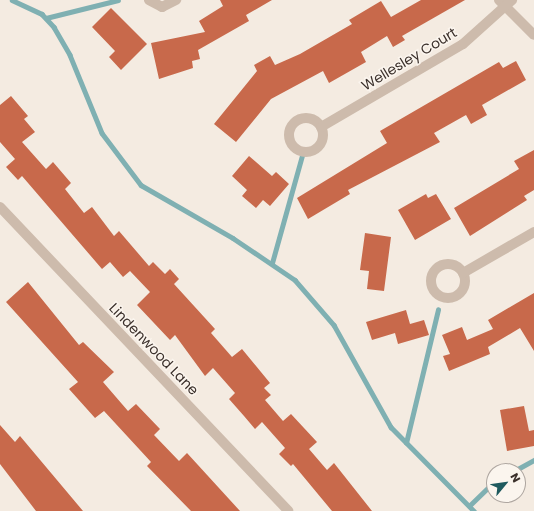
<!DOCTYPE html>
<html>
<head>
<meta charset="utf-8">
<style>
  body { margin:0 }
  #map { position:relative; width:534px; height:511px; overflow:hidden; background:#f4ebe1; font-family:Poppins,sans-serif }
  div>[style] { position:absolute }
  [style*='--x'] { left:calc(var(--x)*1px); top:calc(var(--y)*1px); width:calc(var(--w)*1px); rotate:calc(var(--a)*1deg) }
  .stream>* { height:4.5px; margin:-2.25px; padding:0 2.25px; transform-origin:2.25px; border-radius:2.25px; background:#7fb0b2 }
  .building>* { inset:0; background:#c8694b }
  .minor>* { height:10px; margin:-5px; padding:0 5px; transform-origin:5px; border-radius:5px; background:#cdbbac }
  .minor>.ring { margin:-5px; padding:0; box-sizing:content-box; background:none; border:10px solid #cdbbac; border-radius:50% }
  span { translate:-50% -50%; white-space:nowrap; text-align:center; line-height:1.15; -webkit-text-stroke:3px #fbf5ee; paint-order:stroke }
  .street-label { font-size:14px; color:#3b302b }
  .north { position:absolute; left:486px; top:463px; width:40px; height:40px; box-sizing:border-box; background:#fbf5ee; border:1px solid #aea6a0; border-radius:50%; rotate:61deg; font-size:11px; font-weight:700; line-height:16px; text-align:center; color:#3b302b }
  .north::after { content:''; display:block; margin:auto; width:14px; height:18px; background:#1f5a5e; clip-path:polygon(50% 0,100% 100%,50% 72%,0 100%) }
</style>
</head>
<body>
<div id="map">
  <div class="stream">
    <div style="--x:12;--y:0;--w:33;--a:25"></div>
    <div style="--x:42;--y:14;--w:18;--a:47"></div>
    <div style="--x:54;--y:27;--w:32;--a:60"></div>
    <div style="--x:70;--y:55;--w:84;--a:67.7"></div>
    <div style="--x:102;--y:133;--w:65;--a:53.1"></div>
    <div style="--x:141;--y:185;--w:106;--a:29.9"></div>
    <div style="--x:233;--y:238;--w:75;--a:34.1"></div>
    <div style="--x:295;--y:280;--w:60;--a:49.1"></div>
    <div style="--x:334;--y:325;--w:117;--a:60.8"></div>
    <div style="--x:391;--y:427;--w:118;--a:45.3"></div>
    <div style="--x:46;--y:18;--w:74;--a:-14"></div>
    <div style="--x:272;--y:263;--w:115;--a:-74.4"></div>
    <div style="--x:406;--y:443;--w:137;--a:-76.5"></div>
    <div style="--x:514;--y:471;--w:23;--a:-29"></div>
    <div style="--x:469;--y:506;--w:35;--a:-44"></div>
  </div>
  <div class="building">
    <div style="clip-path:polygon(220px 0,272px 0,246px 15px,249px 21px,198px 50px,200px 59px,192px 61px,193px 68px,159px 79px,151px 43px,205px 32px,199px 21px,223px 6px)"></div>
    <div style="clip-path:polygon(421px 0,465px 0,402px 36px,405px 40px,393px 47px,387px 36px,361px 52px,366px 62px,329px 83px,323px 71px,271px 99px,236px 142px,214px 124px,257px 71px,254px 65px,270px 56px,275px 65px,300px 54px,352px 24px,349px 20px,381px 1px,391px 17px)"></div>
    <div style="clip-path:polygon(111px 8px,147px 44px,121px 70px,109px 57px,115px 51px,92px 27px)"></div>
    <div style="clip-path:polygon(516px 61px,526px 80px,482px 105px,487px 115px,471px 124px,466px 115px,434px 133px,440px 142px,348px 190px,350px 194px,308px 219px,297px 198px,387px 143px,380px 131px,499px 62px,503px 68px)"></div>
    <div style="clip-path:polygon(11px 96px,28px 116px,24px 119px,35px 132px,22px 142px,46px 169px,53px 162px,71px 183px,65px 189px,84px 213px,92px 207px,114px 236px,119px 231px,149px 266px,153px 262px,165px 274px,170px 269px,179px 279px,174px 284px,215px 329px,211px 333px,232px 357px,242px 349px,270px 383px,264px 388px,271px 395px,265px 400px,283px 421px,291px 414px,317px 442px,309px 449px,327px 470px,334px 463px,372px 511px,332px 511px,293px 464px,291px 466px,279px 454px,285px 448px,262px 422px,255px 429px,244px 416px,229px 399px,235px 393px,213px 368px,205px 376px,175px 335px,170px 340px,137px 305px,150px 292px,130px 271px,123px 277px,110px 262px,102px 269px,22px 176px,18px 180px,6px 167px,15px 159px,0 142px,0 105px)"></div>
    <div style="clip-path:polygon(534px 150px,534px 190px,524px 196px,527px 200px,470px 236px,454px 208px,519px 169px,514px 161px)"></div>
    <div style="clip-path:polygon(249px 156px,272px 176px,276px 172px,289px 184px,270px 206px,263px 200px,256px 208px,242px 196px,247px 190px,232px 176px)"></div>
    <div style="clip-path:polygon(426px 194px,428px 198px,436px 194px,451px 219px,415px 240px,398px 210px)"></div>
    <div style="clip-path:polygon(365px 233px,391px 237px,384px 291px,367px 289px,369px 271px,360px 270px)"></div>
    <div style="clip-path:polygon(28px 282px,79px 345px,83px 342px,114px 372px,103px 382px,128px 411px,136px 404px,160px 429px,154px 435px,179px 461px,187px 453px,240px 511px,191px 511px,147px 466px,151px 462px,104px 411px,95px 418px,69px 389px,78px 382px,6px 302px)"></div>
    <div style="clip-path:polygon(534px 293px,534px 351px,520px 328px,488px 347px,490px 354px,449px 371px,443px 356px,450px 354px,442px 335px,462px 327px,467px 340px,493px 329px,488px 320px)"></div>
    <div style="clip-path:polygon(406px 310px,410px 324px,424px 320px,429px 335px,398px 344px,395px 333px,372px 340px,366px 322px)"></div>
    <div style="clip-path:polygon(524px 406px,529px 431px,534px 430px,534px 446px,507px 451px,500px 410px)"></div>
    <div style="clip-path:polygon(0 425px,15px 442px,20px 436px,83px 511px,36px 511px,0 464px)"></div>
  </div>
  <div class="minor">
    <div style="--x:149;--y:0;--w:15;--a:28"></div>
    <div style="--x:162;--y:7;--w:16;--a:-27"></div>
    <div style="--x:499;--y:0;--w:49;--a:45"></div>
    <div class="ring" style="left:289px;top:118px;width:24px;height:24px"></div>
    <div style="--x:321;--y:127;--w:164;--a:-30.3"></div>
    <div style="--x:463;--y:44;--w:66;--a:-41.9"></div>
    <div style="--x:0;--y:207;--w:419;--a:46.5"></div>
    <div class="ring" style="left:431px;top:264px;width:24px;height:24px"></div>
    <div style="--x:463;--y:273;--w:82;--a:-30"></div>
  </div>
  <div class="street-label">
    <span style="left:409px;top:59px;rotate:-31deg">Wellesley Court</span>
    <span style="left:154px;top:349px;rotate:46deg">Lindenwood Lane</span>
  </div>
  <div class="north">N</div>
</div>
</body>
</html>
